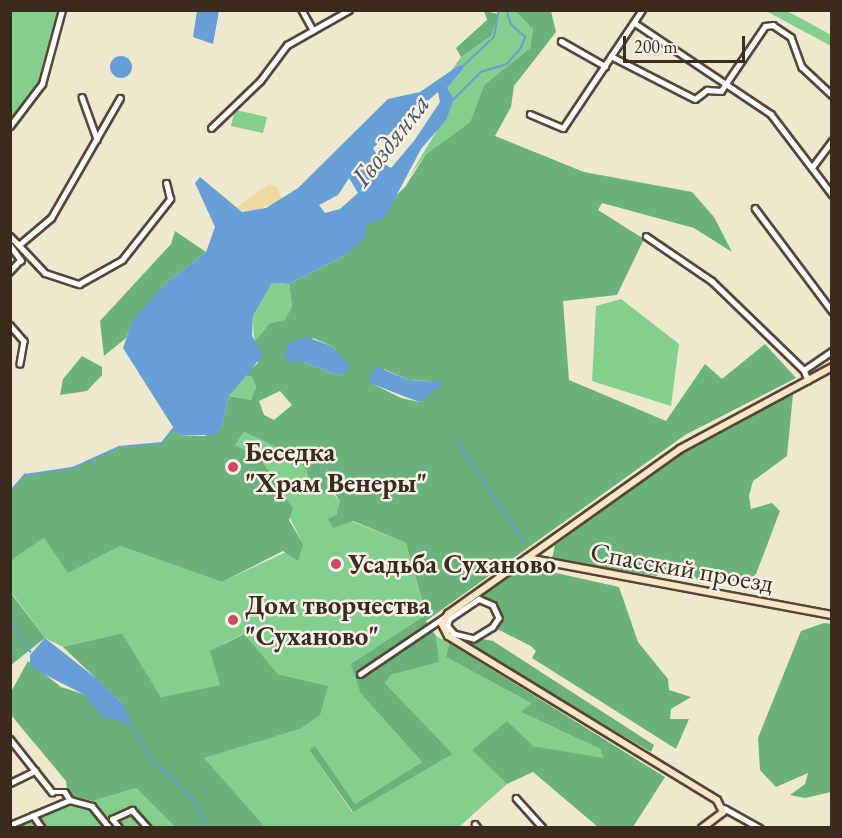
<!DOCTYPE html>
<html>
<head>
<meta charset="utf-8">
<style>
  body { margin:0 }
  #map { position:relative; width:842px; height:838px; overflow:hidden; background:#ede8ce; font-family:"EB Garamond",serif }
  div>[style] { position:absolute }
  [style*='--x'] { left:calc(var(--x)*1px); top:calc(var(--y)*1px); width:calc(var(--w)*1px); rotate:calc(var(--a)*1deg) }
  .green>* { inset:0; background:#83d08e }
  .forest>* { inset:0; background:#6ab279 }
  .sand>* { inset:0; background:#eeda9e }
  .water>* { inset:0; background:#669fd5 }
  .round { border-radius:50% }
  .stream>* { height:1.5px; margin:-0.75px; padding:0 0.75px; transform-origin:0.75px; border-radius:0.75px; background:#669fd5 }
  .roads { filter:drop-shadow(2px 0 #564638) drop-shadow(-2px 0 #564638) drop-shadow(0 2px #564638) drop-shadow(0 -2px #564638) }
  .street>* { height:4.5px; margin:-2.25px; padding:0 2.25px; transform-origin:2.25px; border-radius:2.25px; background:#fff }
  .secondary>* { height:6px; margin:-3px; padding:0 3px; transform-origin:3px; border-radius:3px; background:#fde5c5 }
  .dots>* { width:16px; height:16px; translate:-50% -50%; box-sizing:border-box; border:3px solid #f7f3e8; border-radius:50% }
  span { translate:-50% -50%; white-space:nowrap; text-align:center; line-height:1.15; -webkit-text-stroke:5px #f7f3e8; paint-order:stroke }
  .poi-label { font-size:27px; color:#3b2a1e; font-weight:700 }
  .left { translate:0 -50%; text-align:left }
  .street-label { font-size:27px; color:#3b2a1e }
  .water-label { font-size:28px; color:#4a535e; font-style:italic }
  .frame { position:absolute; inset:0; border:12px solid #3b2a1e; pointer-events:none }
  .scale { position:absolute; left:623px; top:36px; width:122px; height:27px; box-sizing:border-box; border:3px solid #3b2a1e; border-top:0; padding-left:8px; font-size:18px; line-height:21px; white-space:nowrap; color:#3b2a1e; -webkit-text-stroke:4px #f7f3e8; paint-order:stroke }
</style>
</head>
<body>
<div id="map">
  <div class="green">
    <div style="clip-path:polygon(11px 11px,64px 11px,46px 80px,11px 133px)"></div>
    <div style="clip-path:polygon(498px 11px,515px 11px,533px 29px,530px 48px,484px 85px,470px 122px,426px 154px,409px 177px,436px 132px,447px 88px,464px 68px,461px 64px,451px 71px,461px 57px,491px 36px)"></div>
    <div style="clip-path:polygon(766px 11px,787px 11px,804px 20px,831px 35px,831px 46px)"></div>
    <div style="clip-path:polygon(235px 110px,267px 117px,263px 133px,231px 126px)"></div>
    <div style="clip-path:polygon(272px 283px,289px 284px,292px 306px,285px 321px,270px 323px,254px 342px,253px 316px)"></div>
    <div style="clip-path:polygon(621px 299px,679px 344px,671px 406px,592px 381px,596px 306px)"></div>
    <div style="clip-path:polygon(249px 367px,244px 375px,252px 377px,256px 387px,251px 400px,229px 396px)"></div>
    <div style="clip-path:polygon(244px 432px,293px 455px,340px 501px,336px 515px,406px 543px,426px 616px,361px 694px,422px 762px,355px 804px,315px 747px,309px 750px,352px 812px,453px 754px,385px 683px,391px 675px,438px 662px,436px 636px,449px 643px,446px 657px,531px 703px,521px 712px,600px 749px,603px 759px,533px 746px,473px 750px,507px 784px,459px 827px,265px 827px,203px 758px,300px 729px,327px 686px,278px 674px,243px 634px,223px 644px,221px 685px,161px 697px,122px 633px,63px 647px,45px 638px,11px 592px,10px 560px,44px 538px,69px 572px,120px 546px,222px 582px,303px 544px,260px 459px,235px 445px)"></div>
    <div style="clip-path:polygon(136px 788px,175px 827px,11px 828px,68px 796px,93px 801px)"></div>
  </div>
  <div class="forest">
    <div style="clip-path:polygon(484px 11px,499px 14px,491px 36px,461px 57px,456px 48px,487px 20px)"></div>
    <div style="clip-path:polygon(evenodd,515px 11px,551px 11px,556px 32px,514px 86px,511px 107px,495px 136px,584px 172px,692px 192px,714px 217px,732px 252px,694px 228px,602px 203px,598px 210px,644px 239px,617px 295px,563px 301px,569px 380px,666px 421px,705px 364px,722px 379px,765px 344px,796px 378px,685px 435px,426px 621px,436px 636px,439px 662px,391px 675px,385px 683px,453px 754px,353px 812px,309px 750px,315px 746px,355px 804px,422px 762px,361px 694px,351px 664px,426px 615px,406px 543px,353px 521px,333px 528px,328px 519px,336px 515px,340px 501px,335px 494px,311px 493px,307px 470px,293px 455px,244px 432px,235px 445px,260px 458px,293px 509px,289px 520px,303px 544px,298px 561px,283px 551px,222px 582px,120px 546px,68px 573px,44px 538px,11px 560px,11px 492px,25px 475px,73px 468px,119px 447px,162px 443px,174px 427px,178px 435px,205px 436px,222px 427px,229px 396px,251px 400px,256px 387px,252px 377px,244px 375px,258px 363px,254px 342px,270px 323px,285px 320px,292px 306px,289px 284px,344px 256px,366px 224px,405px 187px,426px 154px,470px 122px,484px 85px,530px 48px,533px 29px,515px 11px,313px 338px,332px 346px,350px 367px,340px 376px,300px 361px,313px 338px,515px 11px,384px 369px,408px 380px,431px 381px,419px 402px,401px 398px,371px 383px,384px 369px,515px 11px,280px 391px,292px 405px,274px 420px,264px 415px,259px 401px,280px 391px)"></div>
    <div style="clip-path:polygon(175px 231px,206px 252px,166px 283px,134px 319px,126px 338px,104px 356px,100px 321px,171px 244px)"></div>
    <div style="clip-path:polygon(82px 356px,102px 367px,102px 375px,87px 391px,60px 395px,63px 379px)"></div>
    <div style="clip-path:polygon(793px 394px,787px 456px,753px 481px,749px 496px,751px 509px,772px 503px,780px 511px,756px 574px,744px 584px,714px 576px,700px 583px,682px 562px,656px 576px,552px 559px,555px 545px,680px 454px)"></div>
    <div style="clip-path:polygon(525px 566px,619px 587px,638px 642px,668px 679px,669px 690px,691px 697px,671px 709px,670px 719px,689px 719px,676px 749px,532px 658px,536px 651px,531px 646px,493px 627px,499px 618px,493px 605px,479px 599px)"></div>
    <div style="clip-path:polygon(10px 592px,45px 638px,11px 665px,10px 665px)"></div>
    <div style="clip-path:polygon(824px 623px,832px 624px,831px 792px,805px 798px,790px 795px,805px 784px,808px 773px,776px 787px,760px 770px,758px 738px,801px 631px)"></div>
    <div style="clip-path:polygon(122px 633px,161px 697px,220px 685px,210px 651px,244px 634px,278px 674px,328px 686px,320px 715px,300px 729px,204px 758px,265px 827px,175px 827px,136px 788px,93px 801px,68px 796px,66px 781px,11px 715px,11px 692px,28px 661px,61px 687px,83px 694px,103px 716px,127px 722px,122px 703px,63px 647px)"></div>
    <div style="clip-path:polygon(454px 634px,493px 641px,654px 745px,651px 752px,450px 635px)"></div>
    <div style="clip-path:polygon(449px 643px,665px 777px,633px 827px,598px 827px,533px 772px,507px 784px,472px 750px,507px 721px,533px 746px,603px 758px,600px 749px,521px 712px,531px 703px,446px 657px)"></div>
  </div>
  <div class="sand">
    <div style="clip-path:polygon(269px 184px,277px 187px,283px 200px,253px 211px,234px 209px)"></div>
  </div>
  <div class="water">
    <div style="clip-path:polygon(197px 11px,219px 11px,213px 44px,193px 37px)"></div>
    <div class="round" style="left:110px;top:56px;width:22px;height:22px"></div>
    <div style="clip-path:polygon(evenodd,461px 64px,464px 68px,447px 88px,454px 99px,446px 120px,421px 149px,384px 219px,366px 224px,366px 237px,344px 256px,289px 284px,272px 283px,253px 316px,252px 336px,263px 355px,229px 396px,222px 427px,215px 435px,178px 435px,123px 348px,133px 319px,166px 283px,206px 252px,215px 227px,195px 183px,200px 177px,242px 212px,266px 208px,298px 188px,388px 99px,420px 92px,461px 64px,438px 92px,440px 102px,414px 141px,391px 168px,381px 162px,373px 148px,438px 92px,461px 64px,349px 178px,358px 193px,340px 209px,325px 213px,319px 205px,338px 195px,349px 178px)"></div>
    <div style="clip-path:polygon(306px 337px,332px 346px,351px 367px,340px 376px,300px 361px,290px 363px,284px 356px,289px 343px)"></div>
    <div style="clip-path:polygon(378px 367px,408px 380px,445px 382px,419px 402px,370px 383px,370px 374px)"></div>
    <div style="clip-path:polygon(45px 638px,97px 679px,122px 703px,132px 725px,103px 717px,83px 694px,30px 667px,30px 655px)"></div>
  </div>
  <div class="stream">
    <div style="--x:463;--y:66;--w:42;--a:-43.1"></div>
    <div style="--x:494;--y:37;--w:27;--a:-80"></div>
    <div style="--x:454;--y:99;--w:38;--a:-45"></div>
    <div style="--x:481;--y:72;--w:27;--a:-17"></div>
    <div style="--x:507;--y:64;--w:21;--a:-49"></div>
    <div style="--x:521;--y:48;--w:12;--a:-70"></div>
    <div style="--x:525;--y:37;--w:18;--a:-139"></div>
    <div style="--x:511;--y:25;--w:16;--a:-108"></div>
    <div style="--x:457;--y:441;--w:121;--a:56.4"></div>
    <div style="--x:10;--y:492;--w:23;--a:-49"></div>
    <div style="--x:25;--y:475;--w:49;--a:-8.3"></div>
    <div style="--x:73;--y:468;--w:51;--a:-24.5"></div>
    <div style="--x:119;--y:447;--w:43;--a:-5.3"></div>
    <div style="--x:162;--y:443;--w:19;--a:-51"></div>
    <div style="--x:10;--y:621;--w:37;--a:56"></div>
    <div style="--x:132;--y:725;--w:38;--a:60"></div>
    <div style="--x:151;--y:758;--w:60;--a:44.3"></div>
    <div style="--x:194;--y:800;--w:31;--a:65"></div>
  </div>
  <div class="roads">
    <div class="street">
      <div style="--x:302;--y:10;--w:23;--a:61"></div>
      <div style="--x:635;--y:23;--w:164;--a:33.8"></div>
      <div style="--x:771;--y:114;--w:101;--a:52.7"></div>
      <div style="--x:561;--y:41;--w:51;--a:29.6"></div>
      <div style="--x:611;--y:56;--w:94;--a:27.1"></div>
      <div style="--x:695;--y:99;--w:15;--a:-37"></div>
      <div style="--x:707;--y:90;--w:14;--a:4"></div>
      <div style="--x:721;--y:91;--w:78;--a:-55.9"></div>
      <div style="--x:765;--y:26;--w:8;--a:-7"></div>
      <div style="--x:773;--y:25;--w:22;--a:34"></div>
      <div style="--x:791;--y:37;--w:32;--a:70"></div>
      <div style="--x:802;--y:67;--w:41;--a:43"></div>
      <div style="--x:82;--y:97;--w:45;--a:70.3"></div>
      <div style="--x:530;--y:114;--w:36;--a:23"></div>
      <div style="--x:563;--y:128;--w:142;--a:-56.2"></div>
      <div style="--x:10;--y:126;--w:53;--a:-52.7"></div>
      <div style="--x:42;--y:84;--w:77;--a:-74.9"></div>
      <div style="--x:211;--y:128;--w:68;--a:-43.8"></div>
      <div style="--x:260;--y:81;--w:45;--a:-53.1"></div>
      <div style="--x:287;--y:45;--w:71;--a:-29.4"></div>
      <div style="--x:813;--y:166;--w:31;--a:-53"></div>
      <div style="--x:755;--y:208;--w:129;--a:53.2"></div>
      <div style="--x:10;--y:236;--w:13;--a:45"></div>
      <div style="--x:19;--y:245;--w:42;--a:-40.2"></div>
      <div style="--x:51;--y:218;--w:138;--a:-60.1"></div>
      <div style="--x:646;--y:236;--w:80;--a:34.3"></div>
      <div style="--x:712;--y:281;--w:128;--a:44.1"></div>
      <div style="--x:804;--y:370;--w:11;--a:68"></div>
      <div style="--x:10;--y:245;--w:19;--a:54"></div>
      <div style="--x:21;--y:260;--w:16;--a:133"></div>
      <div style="--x:19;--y:245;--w:38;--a:47"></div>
      <div style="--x:45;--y:273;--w:36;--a:18"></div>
      <div style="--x:79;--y:284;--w:49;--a:-29.2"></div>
      <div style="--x:122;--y:260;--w:78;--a:-51.8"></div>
      <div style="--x:170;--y:199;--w:16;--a:-104"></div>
      <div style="--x:10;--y:325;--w:21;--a:49"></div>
      <div style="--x:24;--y:341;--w:23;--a:100"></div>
      <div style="--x:804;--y:370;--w:34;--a:-34"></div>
      <div style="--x:479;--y:599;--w:15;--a:23"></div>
      <div style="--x:493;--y:605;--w:14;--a:65"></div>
      <div style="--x:499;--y:618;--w:11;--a:124"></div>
      <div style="--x:493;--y:627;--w:22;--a:148"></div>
      <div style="--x:474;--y:639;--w:21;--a:-166"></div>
      <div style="--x:454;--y:634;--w:11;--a:-131"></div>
      <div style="--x:447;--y:626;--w:7;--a:-74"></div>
      <div style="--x:449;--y:619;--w:36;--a:-34"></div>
      <div style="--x:360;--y:674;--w:104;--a:-34"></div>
      <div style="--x:10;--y:739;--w:68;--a:51.6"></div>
      <div style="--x:52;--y:792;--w:13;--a:0"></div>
      <div style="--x:65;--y:792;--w:9;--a:58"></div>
      <div style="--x:10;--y:783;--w:28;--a:-26"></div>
      <div style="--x:516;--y:798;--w:40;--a:48"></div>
      <div style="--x:724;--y:808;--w:41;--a:29.1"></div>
      <div style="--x:33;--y:815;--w:16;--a:55"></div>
      <div style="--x:475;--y:824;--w:5;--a:53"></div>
      <div style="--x:10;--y:825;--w:65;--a:-22.6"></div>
      <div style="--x:70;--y:800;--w:23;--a:15"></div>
      <div style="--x:92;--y:806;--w:28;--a:51"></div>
      <div style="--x:119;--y:828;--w:11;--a:-128"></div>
      <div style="--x:112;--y:819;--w:22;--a:-24"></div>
      <div style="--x:132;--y:810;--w:24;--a:48"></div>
    </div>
    <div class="secondary">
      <div style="--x:527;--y:558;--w:310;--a:10.6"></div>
      <div style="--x:702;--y:828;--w:26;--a:-37"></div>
      <div style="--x:723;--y:812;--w:13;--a:-117"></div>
      <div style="--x:717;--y:800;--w:315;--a:-148.6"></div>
      <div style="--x:448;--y:636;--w:13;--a:-117"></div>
      <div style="--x:442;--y:624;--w:12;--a:-59"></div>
      <div style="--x:448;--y:614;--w:285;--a:-35.4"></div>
      <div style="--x:680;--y:449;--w:173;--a:-28.3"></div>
    </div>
  </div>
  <div class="dots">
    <div style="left:233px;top:467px;background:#d1495b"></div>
    <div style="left:336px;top:564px;background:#d1495b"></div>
    <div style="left:233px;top:620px;background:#d1495b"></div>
  </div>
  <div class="poi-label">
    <span class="left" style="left:245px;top:467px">Беседка<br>"Храм Венеры"</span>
    <span class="left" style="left:348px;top:564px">Усадьба Суханово</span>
    <span class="left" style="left:245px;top:620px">Дом творчества<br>"Суханово"</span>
  </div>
  <div class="street-label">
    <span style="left:682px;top:567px;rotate:10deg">Спасский проезд</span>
  </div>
  <div class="water-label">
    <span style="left:390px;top:140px;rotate:-52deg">Гвоздянка</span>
  </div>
  <div class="frame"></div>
  <div class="scale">200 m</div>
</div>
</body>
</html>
